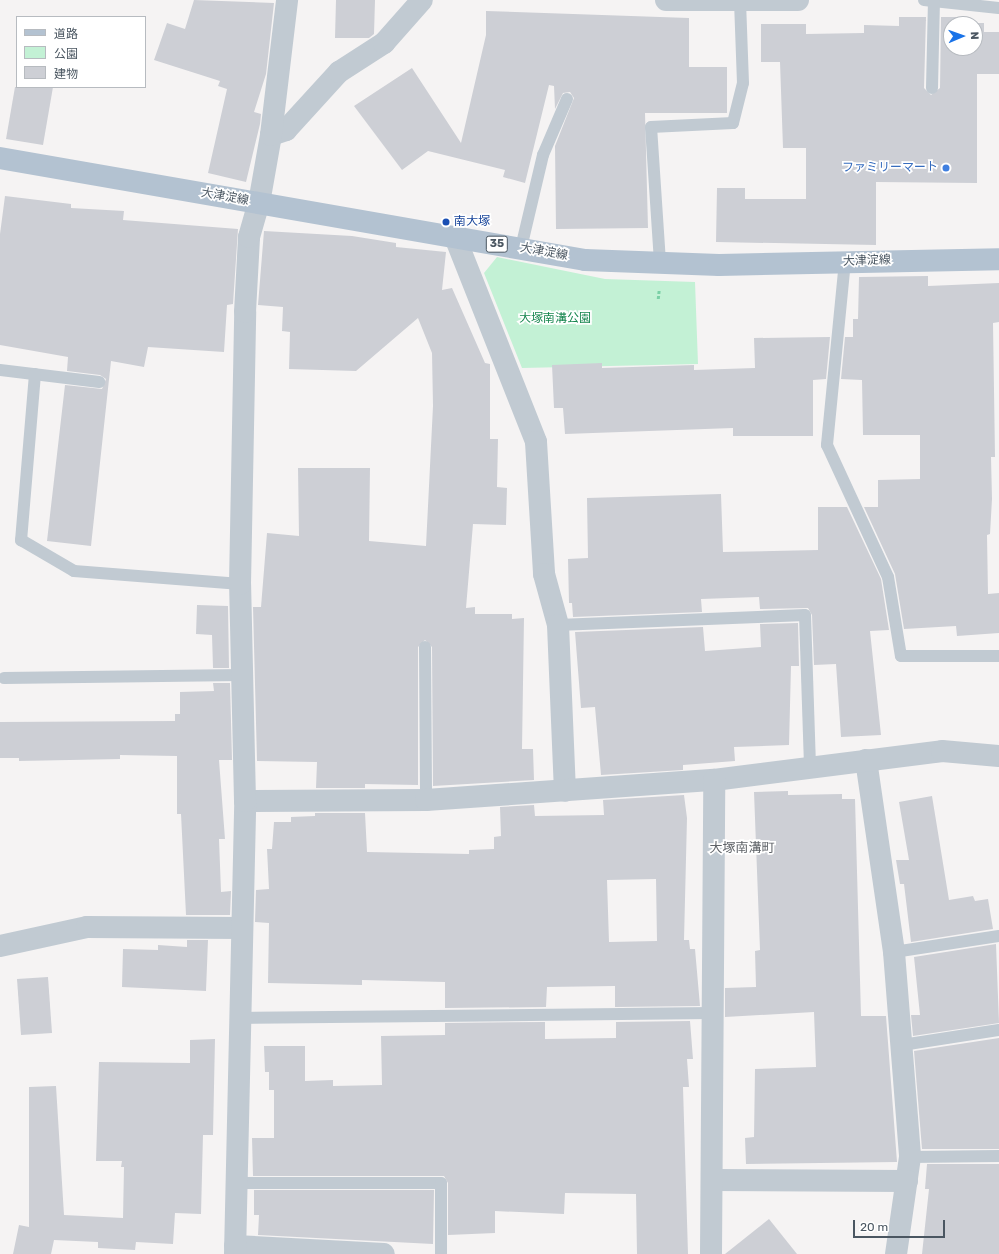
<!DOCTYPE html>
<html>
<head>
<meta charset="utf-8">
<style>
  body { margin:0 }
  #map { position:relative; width:999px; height:1254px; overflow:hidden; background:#f5f3f3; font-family:Rubik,"Noto Sans JP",sans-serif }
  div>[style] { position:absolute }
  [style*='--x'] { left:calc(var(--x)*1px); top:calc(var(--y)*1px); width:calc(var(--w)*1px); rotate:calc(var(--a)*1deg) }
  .green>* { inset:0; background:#c3f1d5 }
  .building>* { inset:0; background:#cdcfd5 }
  .path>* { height:2.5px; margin-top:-1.25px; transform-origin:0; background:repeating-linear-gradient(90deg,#7ad0a6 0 3px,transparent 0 5px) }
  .lane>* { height:12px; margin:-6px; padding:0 6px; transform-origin:6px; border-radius:6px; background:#c1cad2 }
  .street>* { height:22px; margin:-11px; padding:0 11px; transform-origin:11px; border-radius:11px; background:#c1cad2 }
  .primary>* { height:22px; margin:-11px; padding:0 11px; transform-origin:11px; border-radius:11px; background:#b3c2d1 }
  .dots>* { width:11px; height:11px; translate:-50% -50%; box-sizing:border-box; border:2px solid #fff; border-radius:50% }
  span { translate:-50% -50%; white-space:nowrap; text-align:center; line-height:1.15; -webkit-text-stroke:3.5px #fff; paint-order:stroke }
  .shield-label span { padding:1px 3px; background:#fff; border:1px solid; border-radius:3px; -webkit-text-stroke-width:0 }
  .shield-label { font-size:11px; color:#4a5661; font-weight:700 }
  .shop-label { font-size:12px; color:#366cbe }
  .right { translate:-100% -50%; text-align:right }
  .street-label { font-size:12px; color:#4a5661 }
  .transit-label { font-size:12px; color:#164399 }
  .left { translate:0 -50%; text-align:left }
  .park-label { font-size:12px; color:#17864f }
  .neighbourhood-label { font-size:13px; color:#5f6368 }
  .legend { position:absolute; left:16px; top:16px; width:130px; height:72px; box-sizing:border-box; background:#fff; border:1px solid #b7bbc0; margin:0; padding:5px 7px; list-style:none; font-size:12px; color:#4a5661 }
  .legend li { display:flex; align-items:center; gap:8px; height:20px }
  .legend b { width:20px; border:1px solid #b7bbc0 }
  .north { position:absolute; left:943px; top:16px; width:40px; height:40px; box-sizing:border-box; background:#fff; border:1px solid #b7bbc0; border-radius:50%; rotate:88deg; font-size:11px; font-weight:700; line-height:16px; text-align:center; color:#4a5661 }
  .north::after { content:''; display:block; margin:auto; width:14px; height:18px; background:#1a73e8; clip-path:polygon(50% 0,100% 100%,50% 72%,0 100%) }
  .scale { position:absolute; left:853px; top:1220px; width:92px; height:18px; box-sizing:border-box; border:2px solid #4a5661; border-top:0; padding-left:5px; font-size:12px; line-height:14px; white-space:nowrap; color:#4a5661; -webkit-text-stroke:3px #fff; paint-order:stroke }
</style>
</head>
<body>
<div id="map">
  <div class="green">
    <div style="clip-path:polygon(497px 257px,605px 279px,695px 282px,698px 364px,522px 368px,484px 273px)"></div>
  </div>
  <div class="building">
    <div style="clip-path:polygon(194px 0,274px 3px,266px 74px,254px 112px,261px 114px,260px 124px,246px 182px,208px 173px,227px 89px,218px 86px,220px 81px,154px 60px,167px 23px,185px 29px)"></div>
    <div style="clip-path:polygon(336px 0,375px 0,374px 34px,369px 38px,335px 38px)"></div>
    <div style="clip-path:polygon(486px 11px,689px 18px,689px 67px,727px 67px,727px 113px,645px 113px,648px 228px,556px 229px,555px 146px,574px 98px,570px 92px,563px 93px,555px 109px,554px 86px,549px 85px,525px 183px,503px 177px,505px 170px,428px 151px,402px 170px,354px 106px,412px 68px,461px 143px,486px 35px)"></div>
    <div style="clip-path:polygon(evenodd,899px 17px,926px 17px,924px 88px,931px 95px,940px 88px,941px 17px,964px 17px,964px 23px,984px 23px,984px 32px,999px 32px,999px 74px,977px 74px,977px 183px,876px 182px,876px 245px,716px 242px,717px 188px,745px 188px,745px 199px,806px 199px,806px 148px,783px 148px,780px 62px,761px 62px,761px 24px,806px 24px,806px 34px,864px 33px,864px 25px,899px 26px,899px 17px,951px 24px,975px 24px,975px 48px,951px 48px,951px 24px)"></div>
    <div style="clip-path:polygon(15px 87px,53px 87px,43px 145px,6px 139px)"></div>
    <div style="clip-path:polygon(5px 196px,71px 204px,71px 208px,124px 211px,123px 220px,238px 229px,233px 304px,227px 305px,224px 352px,148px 347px,144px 367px,111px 361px,91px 546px,47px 541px,65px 385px,102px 389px,106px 379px,100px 375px,67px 371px,68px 357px,0 345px,0 234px)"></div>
    <div style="clip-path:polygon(264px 231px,352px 236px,396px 243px,396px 247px,446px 252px,442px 290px,452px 288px,485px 363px,490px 364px,490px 439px,498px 439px,497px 487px,507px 488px,506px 525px,473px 524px,466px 608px,475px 607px,475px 614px,512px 614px,512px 619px,524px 618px,522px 749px,533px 749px,534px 780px,433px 786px,432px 647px,425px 640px,418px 647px,418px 785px,365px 784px,365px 788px,316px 788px,317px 762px,257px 761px,253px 607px,261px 607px,267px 533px,299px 536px,298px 468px,370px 468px,369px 541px,426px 546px,433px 406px,432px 353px,418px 318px,356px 371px,289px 369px,290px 332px,282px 331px,283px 307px,258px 305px)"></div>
    <div style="clip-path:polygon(928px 276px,928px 286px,999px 283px,999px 322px,993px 323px,995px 457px,991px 457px,992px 499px,990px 534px,987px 535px,988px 594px,999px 593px,999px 633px,957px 636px,956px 626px,904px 629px,895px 574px,864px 507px,878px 507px,878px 480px,920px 479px,920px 435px,863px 435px,862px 380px,841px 379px,845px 337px,853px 337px,853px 319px,858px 319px,859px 277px)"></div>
    <div style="clip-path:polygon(830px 337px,826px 379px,813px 380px,813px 436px,733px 436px,733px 428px,565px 434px,563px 408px,554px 408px,552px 365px,602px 363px,602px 368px,694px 365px,694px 370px,755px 368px,754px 338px)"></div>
    <div style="clip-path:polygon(721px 494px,723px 552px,818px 550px,818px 507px,847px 507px,881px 579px,889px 630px,870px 631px,881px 735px,841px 737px,836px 664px,814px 665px,812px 615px,808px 608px,760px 609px,759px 597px,701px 599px,702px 612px,573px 617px,572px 603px,569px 603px,568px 559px,588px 558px,587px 498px)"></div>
    <div style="clip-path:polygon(197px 605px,228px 606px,229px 668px,213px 668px,212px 635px,196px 634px)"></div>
    <div style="clip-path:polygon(798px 623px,799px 666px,791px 666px,789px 745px,734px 747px,735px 761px,683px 765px,683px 770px,601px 775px,595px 707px,581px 708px,575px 632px,703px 627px,705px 651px,761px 647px,760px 624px)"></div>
    <div style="clip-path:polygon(213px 683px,230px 683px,232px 760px,219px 760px,225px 839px,219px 839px,221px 892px,231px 891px,230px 915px,186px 915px,181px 814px,177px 814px,177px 756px,120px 755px,120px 759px,19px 761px,19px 758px,0 758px,0 722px,175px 721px,175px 714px,180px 714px,180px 692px,214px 691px)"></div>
    <div style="clip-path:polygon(788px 791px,788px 795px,842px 794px,842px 799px,855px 799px,861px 1016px,886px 1016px,897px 1162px,746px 1164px,745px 1138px,754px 1137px,755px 1069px,816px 1067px,814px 1012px,725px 1017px,725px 988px,756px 987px,755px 951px,760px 950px,754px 792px)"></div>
    <div style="clip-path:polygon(evenodd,684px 795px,687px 818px,684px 940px,689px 940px,690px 949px,695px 949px,700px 1006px,615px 1007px,615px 986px,547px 987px,546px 1007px,445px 1008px,445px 982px,362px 980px,362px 985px,268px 983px,269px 923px,255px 922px,256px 890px,269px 889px,267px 849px,272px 849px,274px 822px,291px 822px,291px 817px,315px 816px,315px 813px,365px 813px,367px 852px,469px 854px,469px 850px,494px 849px,494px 837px,501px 836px,500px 807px,534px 805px,535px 816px,604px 815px,603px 800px,684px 795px,656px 879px,657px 941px,609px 942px,607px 880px,656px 879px)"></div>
    <div style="clip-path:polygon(932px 796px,949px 900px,973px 896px,975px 901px,988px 899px,993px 929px,911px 942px,904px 884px,900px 884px,896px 860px,909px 860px,899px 802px)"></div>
    <div style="clip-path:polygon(187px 940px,208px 940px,206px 991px,122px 987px,123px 949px,158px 950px,158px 945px,187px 947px)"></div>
    <div style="clip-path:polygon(996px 944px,999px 1023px,913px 1036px,911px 1015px,920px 1015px,914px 957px)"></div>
    <div style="clip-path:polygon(48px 977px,52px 1033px,21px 1035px,17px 979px)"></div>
    <div style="clip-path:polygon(690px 1021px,693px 1059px,687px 1059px,689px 1087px,683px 1087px,688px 1254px,637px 1254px,636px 1194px,565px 1193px,564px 1214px,495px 1211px,495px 1233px,448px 1235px,448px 1183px,444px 1176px,253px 1176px,252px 1138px,274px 1138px,274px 1090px,269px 1090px,269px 1072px,265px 1072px,264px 1046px,305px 1046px,305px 1081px,333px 1080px,333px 1086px,382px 1085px,381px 1036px,445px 1035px,445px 1023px,545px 1022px,545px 1039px,616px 1038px,616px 1022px)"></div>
    <div style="clip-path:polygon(999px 1038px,999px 1149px,922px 1149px,914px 1051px)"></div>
    <div style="clip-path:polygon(215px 1039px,213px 1135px,203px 1135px,201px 1214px,175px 1213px,173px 1244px,136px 1242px,135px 1250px,98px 1248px,98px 1242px,54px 1240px,51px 1254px,13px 1254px,19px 1225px,29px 1227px,29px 1087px,56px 1086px,64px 1215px,123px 1218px,124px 1167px,121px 1167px,122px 1161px,96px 1161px,99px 1062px,190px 1063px,190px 1040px)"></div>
    <div style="clip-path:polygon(927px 1164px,999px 1164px,999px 1254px,922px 1254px,929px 1189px,925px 1189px)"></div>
    <div style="clip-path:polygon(254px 1190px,434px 1190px,433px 1244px,258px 1235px,259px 1215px,254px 1215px)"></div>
    <div style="clip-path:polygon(769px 1219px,797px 1254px,725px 1254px)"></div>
  </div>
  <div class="path">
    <div style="--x:658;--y:299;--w:10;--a:-84"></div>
  </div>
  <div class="lane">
    <div style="--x:924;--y:0;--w:75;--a:6.1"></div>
    <div style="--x:932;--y:88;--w:87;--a:-88.7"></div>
    <div style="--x:521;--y:248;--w:96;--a:-76.7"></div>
    <div style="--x:543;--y:155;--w:61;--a:-66.8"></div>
    <div style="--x:845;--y:261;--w:185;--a:95.6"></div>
    <div style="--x:827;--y:445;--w:145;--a:65.2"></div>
    <div style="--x:888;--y:577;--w:80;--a:80.7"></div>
    <div style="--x:901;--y:656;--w:98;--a:0"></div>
    <div style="--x:660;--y:262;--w:135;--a:-93.8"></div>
    <div style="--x:651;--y:127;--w:82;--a:-2.8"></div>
    <div style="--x:733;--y:123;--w:41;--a:-76"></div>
    <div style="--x:743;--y:83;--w:83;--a:-92.1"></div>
    <div style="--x:0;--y:370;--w:100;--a:6.9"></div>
    <div style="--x:35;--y:374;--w:167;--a:94.8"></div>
    <div style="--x:21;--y:540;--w:61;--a:30.3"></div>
    <div style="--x:74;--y:571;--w:167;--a:4.5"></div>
    <div style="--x:558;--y:625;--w:247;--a:-2.3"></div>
    <div style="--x:805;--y:615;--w:153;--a:88.1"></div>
    <div style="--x:425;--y:647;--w:153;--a:89.6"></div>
    <div style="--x:4;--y:678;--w:237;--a:-0.7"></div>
    <div style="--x:894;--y:952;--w:106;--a:-8.7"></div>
    <div style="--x:239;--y:1018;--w:473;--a:-0.6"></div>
    <div style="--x:902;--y:1045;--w:98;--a:-8.8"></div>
    <div style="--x:910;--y:1157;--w:89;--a:-0.6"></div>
    <div style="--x:237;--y:1183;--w:204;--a:0"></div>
    <div style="--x:441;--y:1183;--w:71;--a:90"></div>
  </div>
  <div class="street">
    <div style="--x:666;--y:0;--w:132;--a:0"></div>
    <div style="--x:271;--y:135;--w:16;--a:-18"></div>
    <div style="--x:286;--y:130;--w:79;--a:-47.6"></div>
    <div style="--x:339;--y:72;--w:54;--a:-32.8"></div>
    <div style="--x:384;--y:43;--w:57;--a:-48.5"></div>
    <div style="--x:455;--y:237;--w:220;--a:68.4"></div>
    <div style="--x:536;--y:442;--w:132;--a:86.5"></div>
    <div style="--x:544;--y:574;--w:53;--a:74.6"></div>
    <div style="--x:558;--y:625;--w:166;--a:87.6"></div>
    <div style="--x:866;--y:760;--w:194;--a:81.7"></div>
    <div style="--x:894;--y:952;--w:206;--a:85.5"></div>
    <div style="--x:910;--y:1157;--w:98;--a:98.2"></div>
    <div style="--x:245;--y:801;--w:181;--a:-0.3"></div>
    <div style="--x:426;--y:800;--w:289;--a:-4"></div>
    <div style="--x:714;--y:780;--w:230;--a:-7.2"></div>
    <div style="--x:942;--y:751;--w:57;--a:5"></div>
    <div style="--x:0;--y:946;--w:89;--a:-12.3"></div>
    <div style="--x:87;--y:927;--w:154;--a:0.4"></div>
    <div style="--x:714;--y:1180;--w:193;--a:0.3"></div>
    <div style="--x:235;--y:1246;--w:149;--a:3.1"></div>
    <div style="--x:235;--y:1254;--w:453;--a:-88.7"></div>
    <div style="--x:245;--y:801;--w:217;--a:-91.3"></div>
    <div style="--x:240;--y:584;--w:272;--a:-88.9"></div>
    <div style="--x:245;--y:312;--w:75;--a:-86.9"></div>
    <div style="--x:249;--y:237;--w:35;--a:-74"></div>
    <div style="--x:259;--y:203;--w:69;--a:-80"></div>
    <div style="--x:271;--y:135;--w:136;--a:-83.2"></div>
    <div style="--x:711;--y:1254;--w:474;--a:-89.6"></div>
  </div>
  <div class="primary">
    <div style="--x:0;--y:158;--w:594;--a:9.89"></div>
    <div style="--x:585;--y:260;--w:134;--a:2.1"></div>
    <div style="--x:719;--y:265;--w:280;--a:-1.2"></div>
  </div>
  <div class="dots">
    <div style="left:946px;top:168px;background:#3f7fe0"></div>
    <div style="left:446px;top:222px;background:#1a4fb4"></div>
  </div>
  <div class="shield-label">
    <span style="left:497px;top:244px">35</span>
  </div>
  <div class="shop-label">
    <span class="right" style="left:938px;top:168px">ファミリーマート</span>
  </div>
  <div class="street-label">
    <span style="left:225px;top:197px;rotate:10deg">大津淀線</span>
    <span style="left:544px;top:252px;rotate:10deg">大津淀線</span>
    <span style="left:867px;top:261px;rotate:-2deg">大津淀線</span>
  </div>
  <div class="transit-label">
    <span class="left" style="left:454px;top:222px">南大塚</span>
  </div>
  <div class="park-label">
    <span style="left:555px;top:319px">大塚南溝公園</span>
  </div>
  <div class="neighbourhood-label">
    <span style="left:742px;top:848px">大塚南溝町</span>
  </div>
  <ul class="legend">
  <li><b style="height:5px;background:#b3c2d1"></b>道路</li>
  <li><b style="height:11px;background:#c3f1d5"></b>公園</li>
  <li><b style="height:11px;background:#cdcfd5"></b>建物</li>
  </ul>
  <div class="north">N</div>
  <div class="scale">20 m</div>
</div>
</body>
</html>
